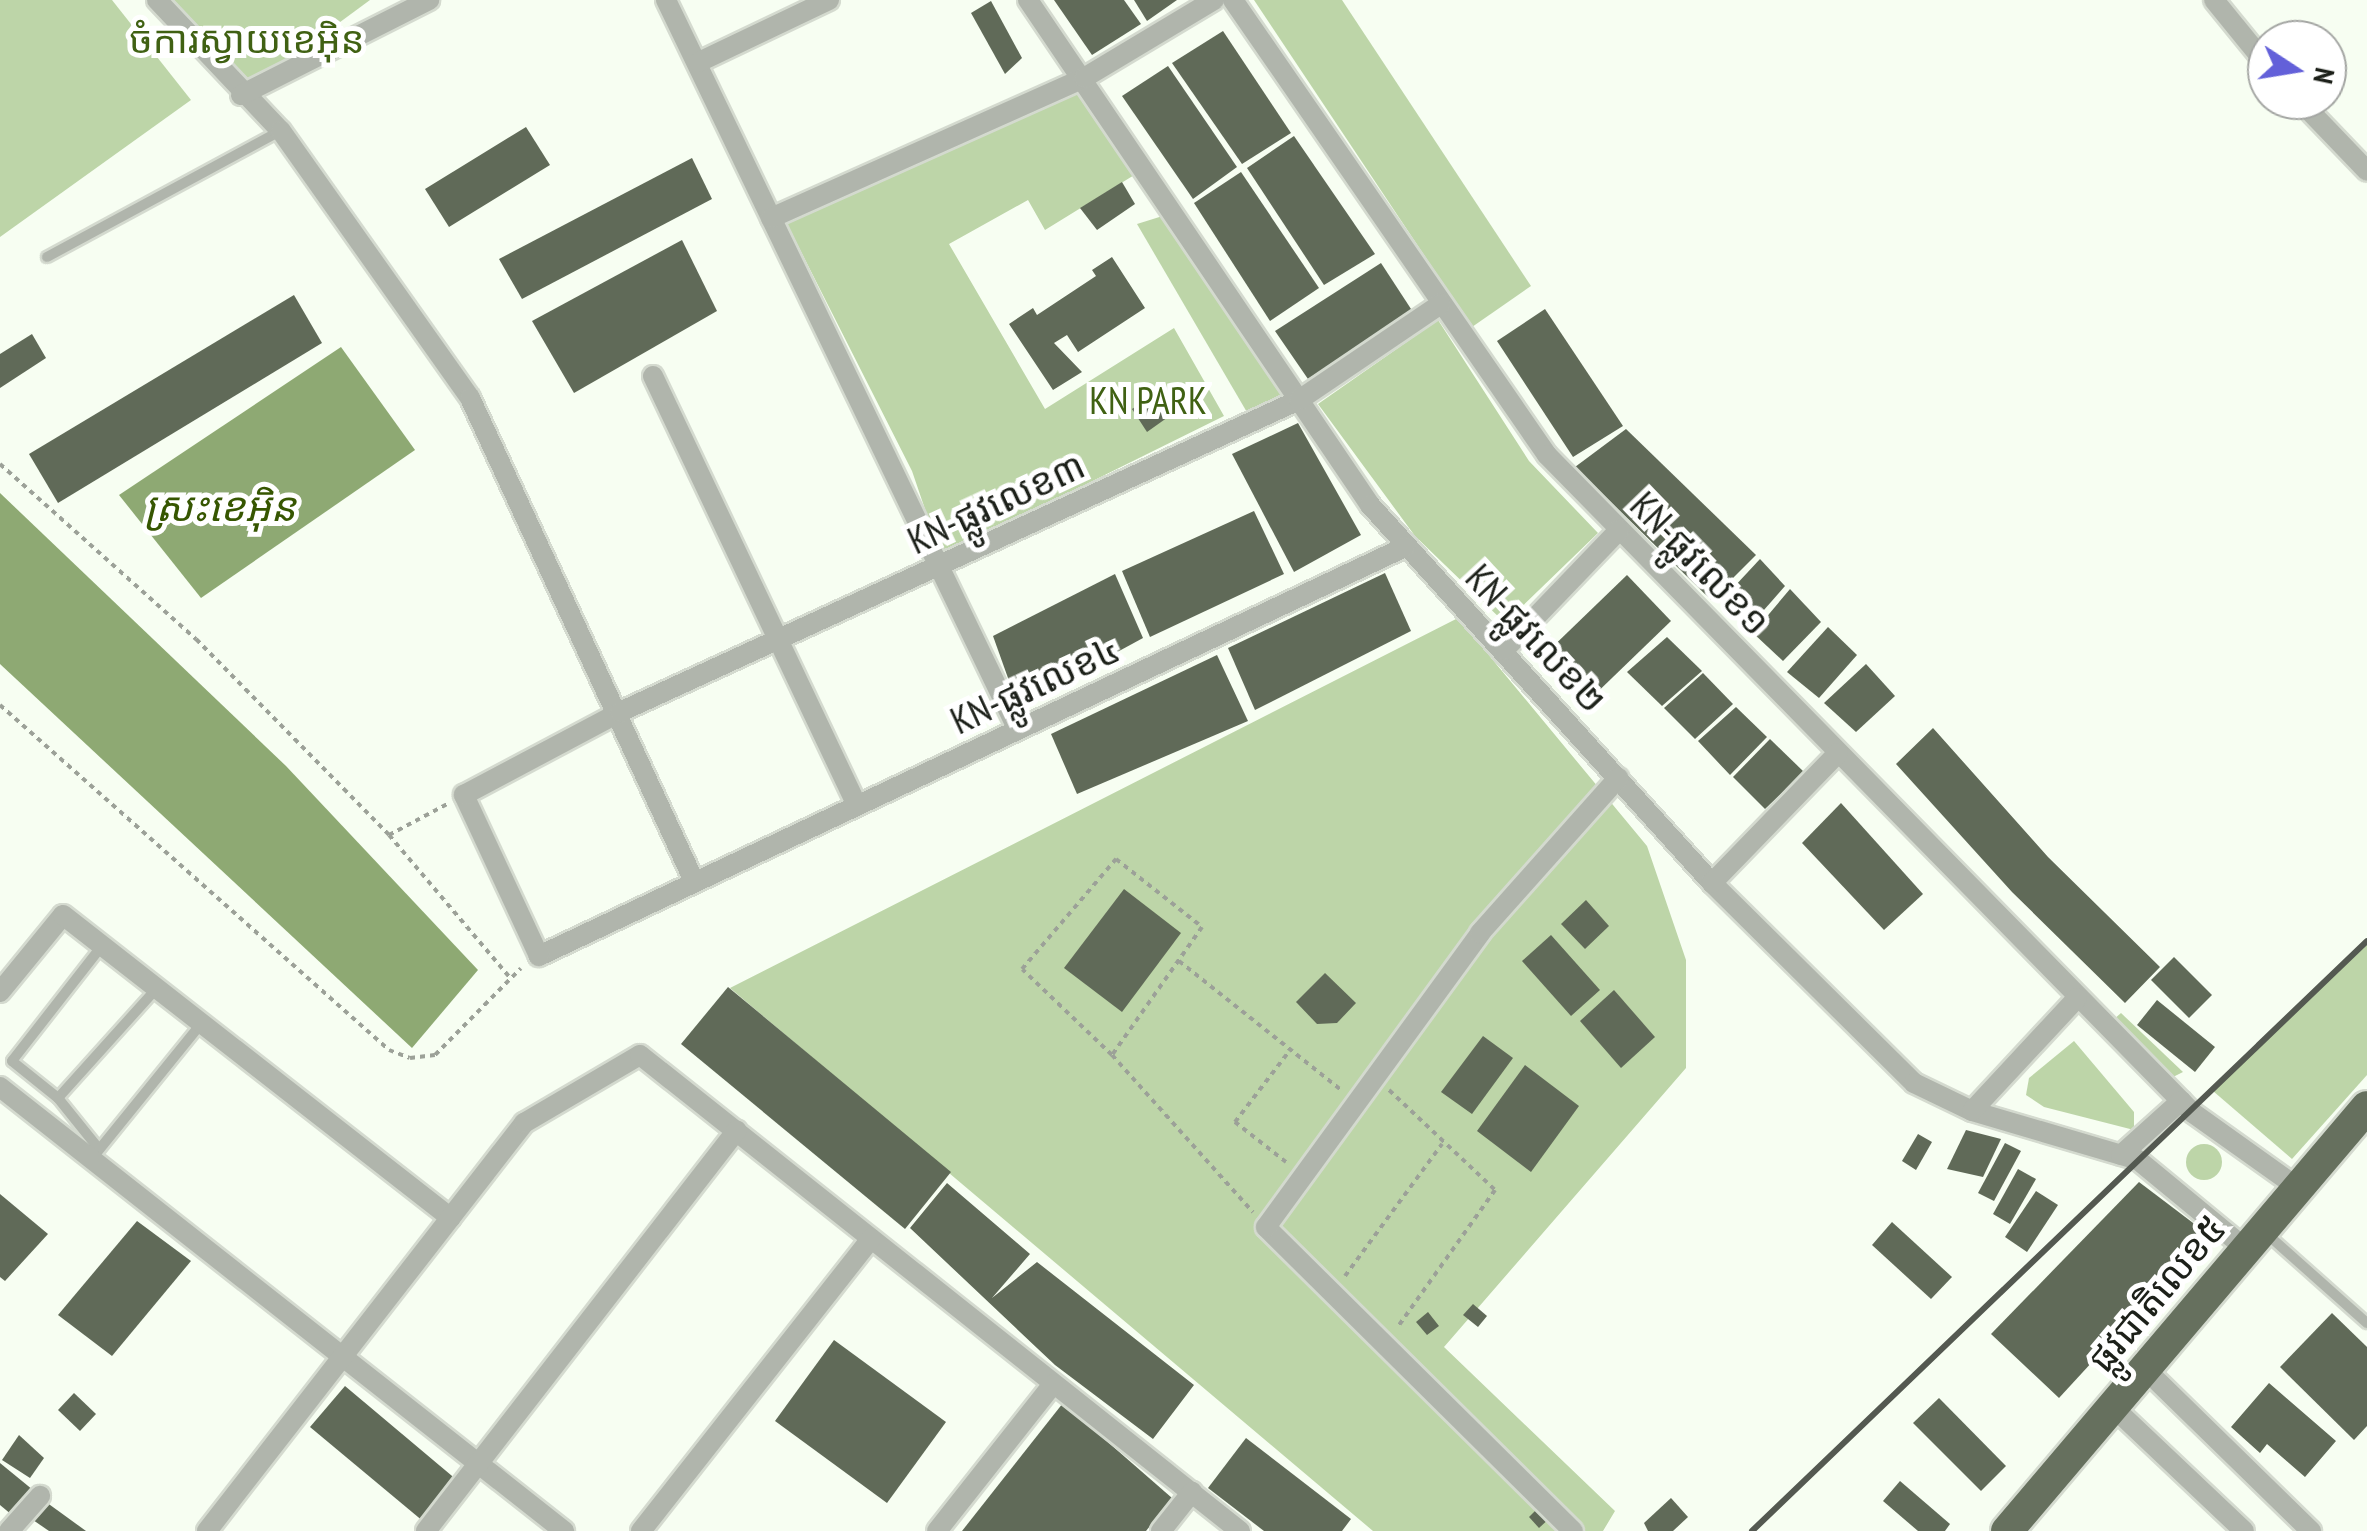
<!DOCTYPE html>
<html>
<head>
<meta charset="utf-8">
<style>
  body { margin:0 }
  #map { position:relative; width:2367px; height:1531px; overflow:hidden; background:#f7fef2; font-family:"PT Sans Narrow","Noto Sans Khmer",sans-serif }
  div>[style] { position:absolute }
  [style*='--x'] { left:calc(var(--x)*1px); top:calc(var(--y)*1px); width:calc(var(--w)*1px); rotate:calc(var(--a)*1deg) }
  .green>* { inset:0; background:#bdd5a8 }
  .round { border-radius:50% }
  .water>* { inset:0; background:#8ea973 }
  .building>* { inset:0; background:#606a58 }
  .path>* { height:4px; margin-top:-2px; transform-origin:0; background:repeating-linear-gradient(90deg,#9ca198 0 5px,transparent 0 10px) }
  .roads { filter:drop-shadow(2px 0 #d4dacf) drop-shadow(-2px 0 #d4dacf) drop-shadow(0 2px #d4dacf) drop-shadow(0 -2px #d4dacf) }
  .service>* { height:10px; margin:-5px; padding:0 5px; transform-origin:5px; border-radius:5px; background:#b0b5ac }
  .minor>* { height:20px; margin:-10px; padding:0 10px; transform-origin:10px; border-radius:10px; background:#b0b5ac }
  .trunk>* { height:32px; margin:-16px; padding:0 16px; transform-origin:16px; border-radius:16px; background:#66705e }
  .rail>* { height:6px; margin:-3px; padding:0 3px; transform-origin:3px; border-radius:3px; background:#545951 }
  span { translate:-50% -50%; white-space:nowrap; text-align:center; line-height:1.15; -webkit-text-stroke:10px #fff; paint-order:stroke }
  .park-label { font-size:38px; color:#406113 }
  .street-label { font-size:38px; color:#1c2019 }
  .water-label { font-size:40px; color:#365601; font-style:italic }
  .north { position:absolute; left:2247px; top:20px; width:100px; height:100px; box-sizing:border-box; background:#fff; border:2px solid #a4a6a3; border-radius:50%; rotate:102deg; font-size:28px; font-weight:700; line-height:40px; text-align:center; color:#1c2019 }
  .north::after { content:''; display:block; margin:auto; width:35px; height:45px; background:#6360d9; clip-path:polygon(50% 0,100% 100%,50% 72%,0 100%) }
</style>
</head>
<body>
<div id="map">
  <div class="green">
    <div style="clip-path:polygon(0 0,112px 0,191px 100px,0 237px)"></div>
    <div style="clip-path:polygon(161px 0,370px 0,241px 95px)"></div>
    <div style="clip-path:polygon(1254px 0,1342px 0,1531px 286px,1472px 327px)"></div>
    <div style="clip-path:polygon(1082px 85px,1144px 169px,1045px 230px,1028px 200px,949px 244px,1045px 409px,1174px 328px,1224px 416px,941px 556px,912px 471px,787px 224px)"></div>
    <div style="clip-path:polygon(1169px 214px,1288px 395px,1248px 414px,1137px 224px)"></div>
    <div style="clip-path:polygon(1438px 320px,1529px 461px,1598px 533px,1505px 623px,1415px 536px,1318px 404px)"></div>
    <div style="clip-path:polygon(1458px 618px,1647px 846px,1686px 960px,1686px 1068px,1444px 1347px,1615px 1511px,1603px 1531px,1373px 1531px,730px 988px)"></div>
    <div style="clip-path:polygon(2367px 942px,2367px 1075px,2292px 1159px,2213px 1091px)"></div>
    <div style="clip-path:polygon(2121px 1013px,2183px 1072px,2173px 1077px,2113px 1020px)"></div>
    <div style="clip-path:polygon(2074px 1041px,2134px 1112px,2134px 1130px,2044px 1107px,2026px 1095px,2029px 1078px)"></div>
    <div class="round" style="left:2186px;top:1144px;width:36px;height:36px"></div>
  </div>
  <div class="water">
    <div style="clip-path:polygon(341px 347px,415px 450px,201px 598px,119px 495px)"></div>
    <div style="clip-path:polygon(0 493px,286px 766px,478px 970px,412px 1048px,0 664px)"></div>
  </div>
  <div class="building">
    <div style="clip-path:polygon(1054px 0,1124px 0,1141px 24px,1092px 55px)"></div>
    <div style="clip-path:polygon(1134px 0,1177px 0,1147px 21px)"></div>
    <div style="clip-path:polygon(991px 1px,1022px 58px,1005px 74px,971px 13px)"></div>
    <div style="clip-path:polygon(1223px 31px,1291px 133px,1242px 164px,1172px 63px)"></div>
    <div style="clip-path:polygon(1168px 66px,1237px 167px,1193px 199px,1122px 96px)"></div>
    <div style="clip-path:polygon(526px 127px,550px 165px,449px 227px,425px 189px)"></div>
    <div style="clip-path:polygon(1294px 136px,1375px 254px,1324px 285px,1247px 168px)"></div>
    <div style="clip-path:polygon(692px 158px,712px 199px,522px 299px,499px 259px)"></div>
    <div style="clip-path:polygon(1241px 172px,1319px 288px,1270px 321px,1194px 203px)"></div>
    <div style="clip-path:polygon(1122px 182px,1135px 204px,1097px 230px,1080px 208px)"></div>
    <div style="clip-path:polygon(682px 240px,717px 311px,574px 393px,532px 321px)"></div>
    <div style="clip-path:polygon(1112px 257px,1145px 308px,1078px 352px,1067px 335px,1054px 343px,1082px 372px,1053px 390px,1009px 324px,1033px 308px,1037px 315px,1096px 276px,1092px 270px)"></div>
    <div style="clip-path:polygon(1381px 263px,1413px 312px,1308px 379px,1275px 331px)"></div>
    <div style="clip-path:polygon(294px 295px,322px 343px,58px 503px,29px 454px)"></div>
    <div style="clip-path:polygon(1545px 309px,1623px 426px,1573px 457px,1497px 341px)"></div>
    <div style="clip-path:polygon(32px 334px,46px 358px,0 388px,0 354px)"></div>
    <div style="clip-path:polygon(1163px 388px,1178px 410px,1147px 432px,1132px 409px)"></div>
    <div style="clip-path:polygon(1298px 423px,1361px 535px,1294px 572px,1232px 454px)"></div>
    <div style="clip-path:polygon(1626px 429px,1756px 555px,1711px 600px,1575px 467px)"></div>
    <div style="clip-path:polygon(1254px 511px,1284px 574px,1150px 637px,1122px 571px)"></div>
    <div style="clip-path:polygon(1760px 559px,1785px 586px,1749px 627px,1720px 602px)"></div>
    <div style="clip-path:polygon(1385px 573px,1411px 631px,1255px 710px,1228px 648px)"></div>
    <div style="clip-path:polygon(1115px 574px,1143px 638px,1018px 706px,993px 636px)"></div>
    <div style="clip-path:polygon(1627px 575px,1671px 621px,1583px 706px,1540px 659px)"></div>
    <div style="clip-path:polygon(1790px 589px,1821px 622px,1783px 661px,1753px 633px)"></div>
    <div style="clip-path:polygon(1828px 627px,1857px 655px,1819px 698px,1787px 672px)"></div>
    <div style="clip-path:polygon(1667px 637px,1702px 671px,1662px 706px,1627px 672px)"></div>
    <div style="clip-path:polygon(1217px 655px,1248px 721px,1077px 794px,1051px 734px)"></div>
    <div style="clip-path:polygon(1866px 664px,1895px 696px,1856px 732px,1824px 703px)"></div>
    <div style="clip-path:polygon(1703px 673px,1733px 704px,1695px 739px,1664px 708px)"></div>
    <div style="clip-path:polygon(1736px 707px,1767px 737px,1730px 775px,1698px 741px)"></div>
    <div style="clip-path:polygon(1933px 728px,2048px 857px,2160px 967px,2125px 1003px,2012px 892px,1896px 764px)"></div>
    <div style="clip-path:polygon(1770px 739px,1804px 772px,1765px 809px,1733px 777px)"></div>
    <div style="clip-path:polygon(1841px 803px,1923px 894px,1884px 930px,1802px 843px)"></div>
    <div style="clip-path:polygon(1124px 889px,1181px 933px,1122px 1012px,1064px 968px)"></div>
    <div style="clip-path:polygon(1586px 900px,1609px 926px,1585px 949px,1561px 924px)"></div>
    <div style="clip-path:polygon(1551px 935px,1600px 990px,1571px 1016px,1522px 961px)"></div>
    <div style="clip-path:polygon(2174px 957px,2212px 995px,2189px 1018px,2151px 980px)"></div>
    <div style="clip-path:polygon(1325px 973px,1356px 1003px,1337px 1023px,1317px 1024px,1296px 1002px)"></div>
    <div style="clip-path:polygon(728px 987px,951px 1172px,905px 1229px,681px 1044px)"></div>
    <div style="clip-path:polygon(1614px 990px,1655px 1037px,1621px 1068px,1580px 1021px)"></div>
    <div style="clip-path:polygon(2157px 1000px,2215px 1047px,2195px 1072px,2137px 1025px)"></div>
    <div style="clip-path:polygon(1483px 1036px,1513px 1058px,1472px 1114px,1441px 1092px)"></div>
    <div style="clip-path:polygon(1525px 1065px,1579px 1106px,1531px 1172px,1477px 1131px)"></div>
    <div style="clip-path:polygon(1966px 1130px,2001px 1139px,1983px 1177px,1947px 1169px)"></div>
    <div style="clip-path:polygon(1918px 1134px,1932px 1142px,1916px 1170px,1902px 1161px)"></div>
    <div style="clip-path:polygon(2005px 1143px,2021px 1151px,1994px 1201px,1978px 1193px)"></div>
    <div style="clip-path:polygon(2018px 1169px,2036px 1179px,2010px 1224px,1993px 1214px)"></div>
    <div style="clip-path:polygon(2139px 1182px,2209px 1235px,2059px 1398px,1991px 1334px)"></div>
    <div style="clip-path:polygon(947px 1183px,1030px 1254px,992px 1298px,1037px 1262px,1194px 1385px,1153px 1439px,1055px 1365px,910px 1228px)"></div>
    <div style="clip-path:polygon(2036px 1191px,2058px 1205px,2027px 1252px,2005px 1237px)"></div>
    <div style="clip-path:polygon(0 1194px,48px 1234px,5px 1281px,0 1277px)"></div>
    <div style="clip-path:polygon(137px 1221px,191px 1261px,112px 1356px,58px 1315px)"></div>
    <div style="clip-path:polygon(1892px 1222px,1952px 1277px,1931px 1299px,1872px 1245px)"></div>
    <div style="clip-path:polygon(1473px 1304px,1487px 1316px,1478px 1327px,1463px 1315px)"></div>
    <div style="clip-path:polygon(1428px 1312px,1439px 1326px,1427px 1335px,1416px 1322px)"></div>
    <div style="clip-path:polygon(2332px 1313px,2367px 1347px,2367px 1426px,2354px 1440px,2280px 1367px)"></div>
    <div style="clip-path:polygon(834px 1340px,946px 1422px,887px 1503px,775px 1421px)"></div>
    <div style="clip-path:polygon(2269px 1383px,2336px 1441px,2305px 1477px,2267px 1444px,2260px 1453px,2231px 1427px)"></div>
    <div style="clip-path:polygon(345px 1386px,458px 1481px,424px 1522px,310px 1427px)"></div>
    <div style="clip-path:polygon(74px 1393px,96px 1414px,80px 1431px,58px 1410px)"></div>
    <div style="clip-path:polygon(1939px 1398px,2006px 1466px,1981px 1491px,1913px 1423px)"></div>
    <div style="clip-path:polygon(1063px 1403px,1172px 1498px,1146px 1531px,962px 1531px)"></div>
    <div style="clip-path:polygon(19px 1435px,44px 1458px,30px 1478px,2px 1460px)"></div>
    <div style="clip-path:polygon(1246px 1438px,1351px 1519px,1342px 1531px,1264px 1531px,1208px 1488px)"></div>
    <div style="clip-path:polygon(0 1463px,33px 1490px,12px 1515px,0 1505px)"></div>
    <div style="clip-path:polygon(1900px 1481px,1950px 1524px,1945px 1531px,1918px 1531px,1883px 1501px)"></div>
    <div style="clip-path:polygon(1671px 1498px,1688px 1517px,1673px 1531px,1648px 1531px,1644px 1523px)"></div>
    <div style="clip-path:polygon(46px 1502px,86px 1531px,49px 1531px,33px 1520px)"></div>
    <div style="clip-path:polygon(1541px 1505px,1552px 1516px,1539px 1528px,1529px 1517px)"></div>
  </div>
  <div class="path">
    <div style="--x:0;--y:464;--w:263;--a:41.8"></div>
    <div style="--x:196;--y:639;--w:275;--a:45.4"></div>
    <div style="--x:389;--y:835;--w:66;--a:-28.1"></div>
    <div style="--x:0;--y:705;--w:520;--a:41.57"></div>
    <div style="--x:389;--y:1050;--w:22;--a:21"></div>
    <div style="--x:410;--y:1058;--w:25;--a:-7"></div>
    <div style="--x:435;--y:1055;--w:122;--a:-45.3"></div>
    <div style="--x:389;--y:835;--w:189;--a:49.7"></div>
    <div style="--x:1116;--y:859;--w:110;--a:38.3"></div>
    <div style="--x:1202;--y:927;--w:156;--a:125.1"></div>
    <div style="--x:1112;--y:1055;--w:124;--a:-136.3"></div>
    <div style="--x:1022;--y:969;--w:145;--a:-49.5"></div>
    <div style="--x:1179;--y:961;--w:206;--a:38.5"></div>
    <div style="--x:1112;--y:1055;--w:211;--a:48.1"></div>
    <div style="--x:1389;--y:1090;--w:146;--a:43.3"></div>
    <div style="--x:1495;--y:1190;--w:169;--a:125.4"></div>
    <div style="--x:1286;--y:1162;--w:65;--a:-141.9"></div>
    <div style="--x:1235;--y:1122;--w:91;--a:-52.6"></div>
    <div style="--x:1345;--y:1276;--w:164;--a:-53.7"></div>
  </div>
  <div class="roads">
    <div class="service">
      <div style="--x:47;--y:257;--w:265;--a:-28.4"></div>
      <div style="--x:58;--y:1098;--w:147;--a:-48"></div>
      <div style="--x:99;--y:1149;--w:65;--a:-128.8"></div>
      <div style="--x:58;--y:1098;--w:59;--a:-141.2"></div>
      <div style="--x:12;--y:1061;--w:146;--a:-52"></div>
      <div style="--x:98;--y:1151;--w:164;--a:-51"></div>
      <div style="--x:2267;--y:1234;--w:134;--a:41.7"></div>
    </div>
    <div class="minor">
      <div style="--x:157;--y:0;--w:180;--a:46.6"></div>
      <div style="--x:281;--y:131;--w:327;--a:54.7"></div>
      <div style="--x:470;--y:398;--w:532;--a:65.12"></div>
      <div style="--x:666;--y:0;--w:810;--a:64.26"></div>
      <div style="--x:1028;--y:0;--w:610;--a:55.89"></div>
      <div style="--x:1370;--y:505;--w:510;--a:47.86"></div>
      <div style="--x:1712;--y:883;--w:284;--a:44.7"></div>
      <div style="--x:1914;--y:1083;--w:64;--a:25.8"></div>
      <div style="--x:1972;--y:1111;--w:173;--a:16.4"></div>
      <div style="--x:2138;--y:1160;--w:140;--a:39.5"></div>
      <div style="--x:1233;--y:0;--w:553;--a:55.39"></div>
      <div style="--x:1547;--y:455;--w:922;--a:45.53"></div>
      <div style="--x:2193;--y:1113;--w:129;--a:35.5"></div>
      <div style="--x:2214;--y:0;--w:84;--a:50.8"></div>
      <div style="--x:699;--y:62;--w:144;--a:-25.5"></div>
      <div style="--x:241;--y:95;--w:211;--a:-26.8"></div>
      <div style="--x:2299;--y:100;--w:98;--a:46.2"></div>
      <div style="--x:771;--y:218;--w:343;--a:-24.1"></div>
      <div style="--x:1084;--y:78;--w:152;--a:-31"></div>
      <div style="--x:653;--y:376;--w:475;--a:64.6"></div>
      <div style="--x:1405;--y:547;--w:958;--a:154.72"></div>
      <div style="--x:539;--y:956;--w:178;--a:-115"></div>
      <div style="--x:464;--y:795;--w:177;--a:-28"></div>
      <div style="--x:620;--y:712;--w:747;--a:-24.68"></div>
      <div style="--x:1299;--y:400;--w:171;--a:-34.1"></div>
      <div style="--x:1504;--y:650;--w:166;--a:-46.2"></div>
      <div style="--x:1712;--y:883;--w:181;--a:-45.9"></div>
      <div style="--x:0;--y:992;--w:99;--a:-50.7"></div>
      <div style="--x:63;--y:915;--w:492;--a:38"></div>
      <div style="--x:0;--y:1087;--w:718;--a:38.21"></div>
      <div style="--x:1972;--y:1111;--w:154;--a:-47.1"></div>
      <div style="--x:2121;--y:1155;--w:81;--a:-42"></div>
      <div style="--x:2146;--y:1370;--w:231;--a:44.3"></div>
      <div style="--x:2113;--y:1407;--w:180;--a:43.4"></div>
      <div style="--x:9;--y:1531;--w:47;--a:-48.5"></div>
      <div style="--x:207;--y:1531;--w:517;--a:-52.15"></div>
      <div style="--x:524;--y:1123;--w:134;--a:-30.4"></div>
      <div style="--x:640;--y:1055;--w:766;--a:38.43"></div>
      <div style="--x:426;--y:1531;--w:507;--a:-52.2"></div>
      <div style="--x:641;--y:1531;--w:372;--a:-51.8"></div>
      <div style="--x:937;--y:1531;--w:187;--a:-51.7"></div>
      <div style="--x:1161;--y:1531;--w:50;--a:-51.5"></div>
      <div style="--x:1573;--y:1531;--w:432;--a:-135.3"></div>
      <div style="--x:1266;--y:1227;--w:364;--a:-53.9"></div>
      <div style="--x:1480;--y:933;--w:208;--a:-48.3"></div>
    </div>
    <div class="trunk">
      <div style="--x:2007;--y:1531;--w:556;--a:-49.67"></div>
    </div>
  </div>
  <div class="rail">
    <div style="--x:1752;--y:1531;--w:852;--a:-43.81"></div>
  </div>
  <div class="park-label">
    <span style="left:247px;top:39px">ចំការស្វាយខេអ៊ិន</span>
    <span style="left:1148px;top:400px">KN PARK</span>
  </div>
  <div class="street-label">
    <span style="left:996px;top:502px;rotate:-25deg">KN-ផ្លូវលេខ៣</span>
    <span style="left:1701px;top:563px;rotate:46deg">KN-ផ្លូវលេខ១</span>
    <span style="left:1537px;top:638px;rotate:47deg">KN-ផ្លូវលេខ២</span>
    <span style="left:1035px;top:684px;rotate:-25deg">KN-ផ្លូវលេខ៤</span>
    <span style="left:2156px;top:1293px;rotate:-50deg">ផ្លូវជាតិលេខ៥</span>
  </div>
  <div class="water-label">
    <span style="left:220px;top:506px">ស្រះខេអ៊ិន</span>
  </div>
  <div class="north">N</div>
</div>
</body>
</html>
